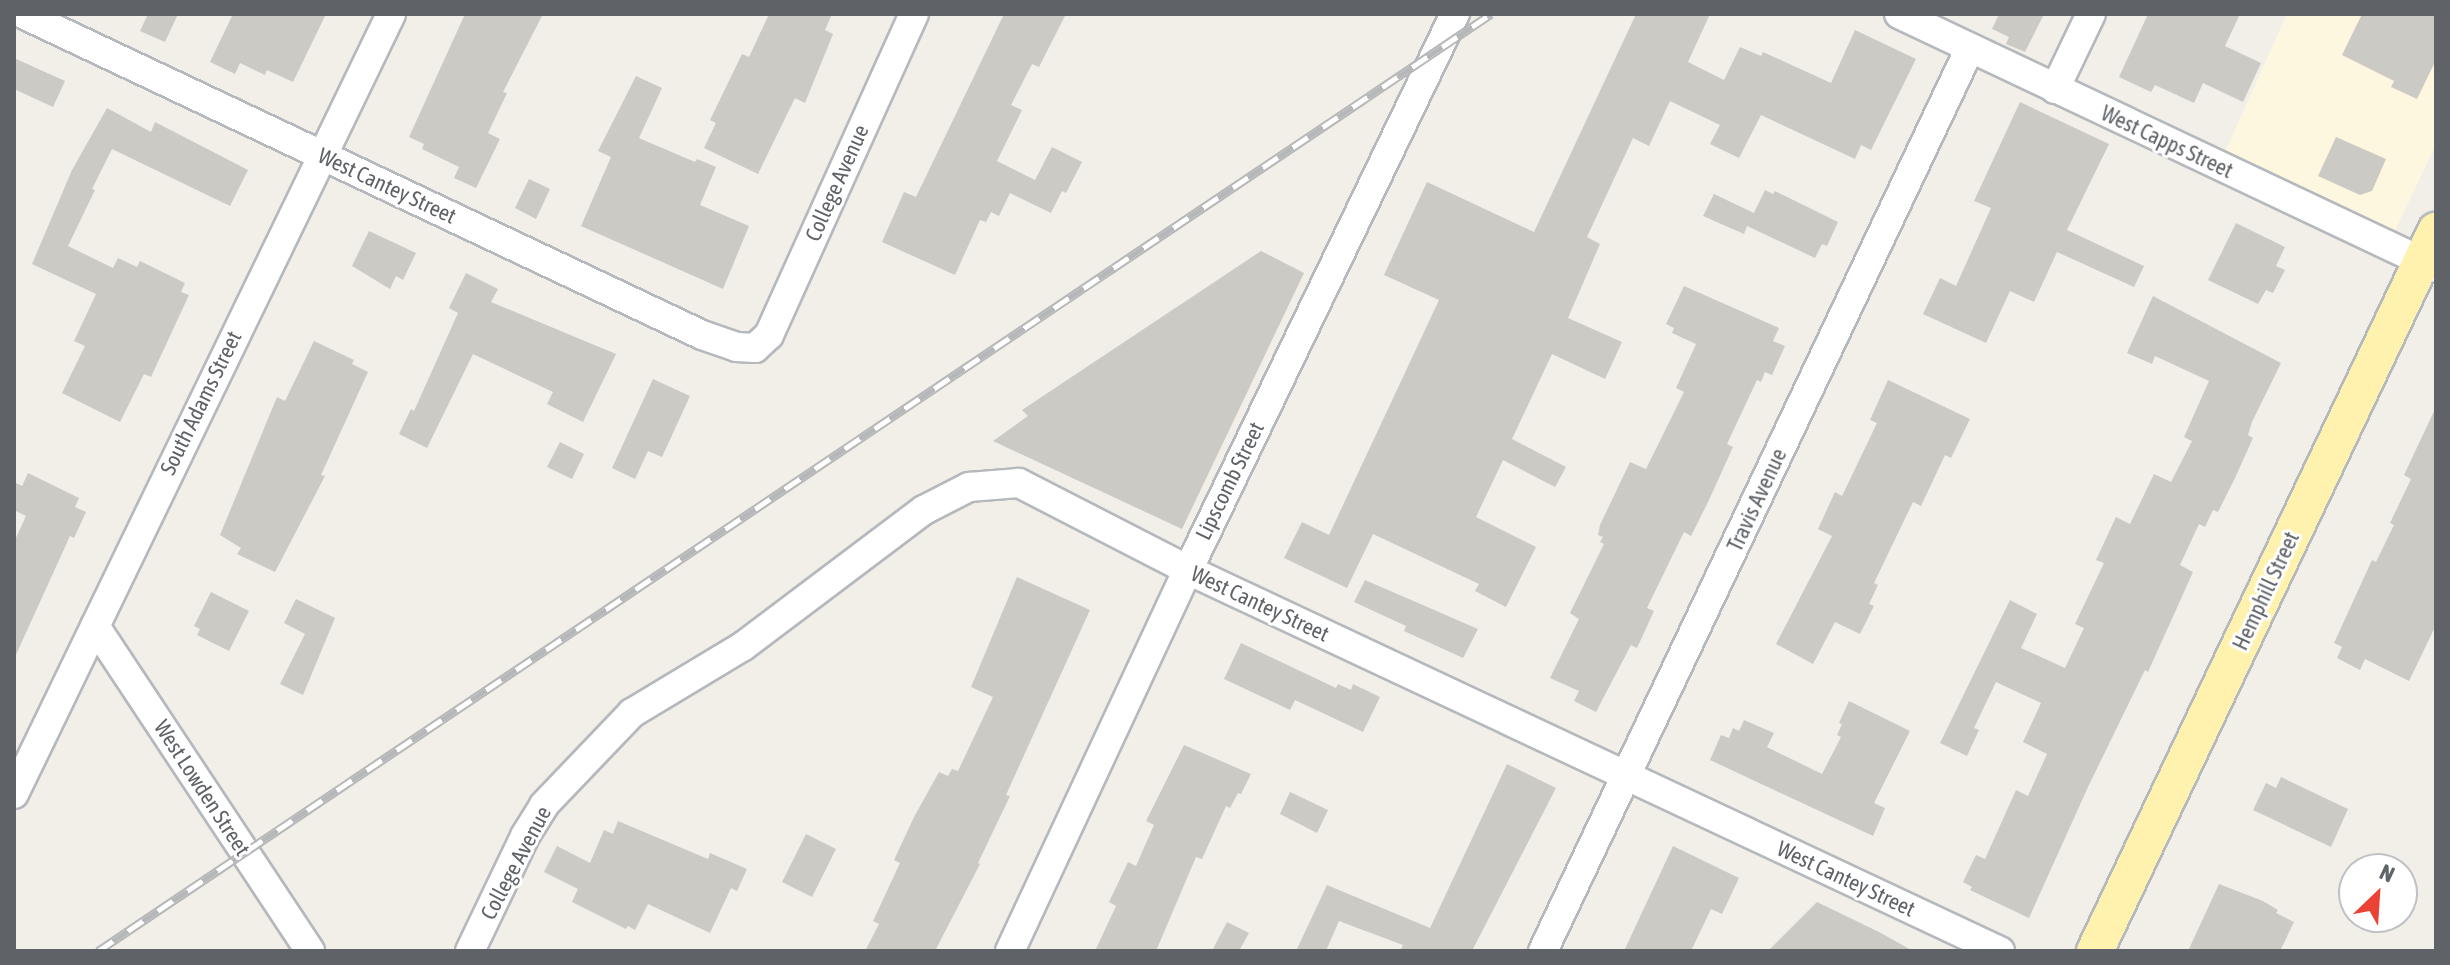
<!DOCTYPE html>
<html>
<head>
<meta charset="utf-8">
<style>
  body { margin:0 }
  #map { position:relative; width:2450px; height:965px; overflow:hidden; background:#f1efe8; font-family:"Asap Condensed",sans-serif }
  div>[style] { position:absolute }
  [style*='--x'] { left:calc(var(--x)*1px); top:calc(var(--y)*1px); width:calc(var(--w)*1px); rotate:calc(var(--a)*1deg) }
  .commercial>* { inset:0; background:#fef7e0 }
  .building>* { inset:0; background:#cccac5 }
  .roads { filter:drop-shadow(2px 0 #b5b8bc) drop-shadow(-2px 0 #b5b8bc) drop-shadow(0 2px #b5b8bc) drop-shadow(0 -2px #b5b8bc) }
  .minor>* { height:28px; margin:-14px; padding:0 14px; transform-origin:14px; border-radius:14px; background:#fff }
  .major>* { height:36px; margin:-18px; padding:0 18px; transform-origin:18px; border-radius:18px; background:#fff2af }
  .rail>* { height:9px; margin-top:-4.5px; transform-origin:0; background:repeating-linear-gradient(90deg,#fff 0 18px,#b6b7b8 0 36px); box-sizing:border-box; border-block:2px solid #b6b7b8 }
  span { translate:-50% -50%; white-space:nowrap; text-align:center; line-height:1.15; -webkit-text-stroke:6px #fff; paint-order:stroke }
  .street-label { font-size:22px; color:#5f6368 }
  .frame { position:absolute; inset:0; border:16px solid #5f6368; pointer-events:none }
  .north { position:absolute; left:2338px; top:853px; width:80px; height:80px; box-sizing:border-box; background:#fff; border:2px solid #bfc1c3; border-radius:50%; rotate:25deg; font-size:22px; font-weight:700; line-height:32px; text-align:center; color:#5f6368 }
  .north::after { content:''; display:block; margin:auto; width:28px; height:36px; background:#ea4335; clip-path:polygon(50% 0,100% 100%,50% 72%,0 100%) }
</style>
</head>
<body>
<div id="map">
  <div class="commercial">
    <div style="clip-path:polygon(2287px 14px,2436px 14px,2436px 144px,2394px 233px,2225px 152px)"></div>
  </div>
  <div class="building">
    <div style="clip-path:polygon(148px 14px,178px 14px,165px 42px,140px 31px)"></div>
    <div style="clip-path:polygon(233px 14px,326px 14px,293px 82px,267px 70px,265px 75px,240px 63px,235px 74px,210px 62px)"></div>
    <div style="clip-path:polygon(465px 14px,543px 14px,503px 92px,507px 93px,488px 133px,500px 139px,476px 188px,454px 178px,459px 167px,422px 149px,424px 144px,409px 137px)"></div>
    <div style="clip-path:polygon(769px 14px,832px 14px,825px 30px,833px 34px,805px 103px,795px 98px,758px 174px,704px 148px,716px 123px,710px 120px,742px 54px,749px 57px)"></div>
    <div style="clip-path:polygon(1004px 14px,1066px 14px,1039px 67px,1032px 64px,1011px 105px,1022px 110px,997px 161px,1035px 180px,1052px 147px,1082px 162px,1066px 193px,1062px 191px,1051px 213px,1010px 193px,999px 216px,991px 212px,986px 222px,980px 220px,955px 275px,882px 242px,904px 192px,916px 197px)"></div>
    <div style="clip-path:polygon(1636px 14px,1710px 14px,1688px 62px,1724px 80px,1740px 47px,1761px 56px,1763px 52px,1831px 83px,1855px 30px,1916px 59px,1871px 150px,1861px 145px,1855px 159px,1761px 115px,1739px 158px,1710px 144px,1720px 125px,1670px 101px,1649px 146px,1633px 138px,1587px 237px,1600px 244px,1568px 318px,1622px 342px,1605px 379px,1552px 354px,1512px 439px,1566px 467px,1555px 487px,1503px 460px,1476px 517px,1536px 547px,1506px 607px,1475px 591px,1479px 584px,1373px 534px,1347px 588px,1284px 558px,1302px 522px,1329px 535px,1439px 300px,1384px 275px,1427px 182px,1534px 232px)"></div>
    <div style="clip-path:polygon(1999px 14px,2044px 14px,2025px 52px,2006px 44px,2009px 37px,1992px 29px)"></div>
    <div style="clip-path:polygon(2148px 14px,2240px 14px,2225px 46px,2261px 63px,2243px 102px,2203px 83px,2194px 103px,2155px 85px,2151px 92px,2119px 77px)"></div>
    <div style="clip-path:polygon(2362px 14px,2436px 14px,2436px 60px,2417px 99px,2391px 87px,2394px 81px,2342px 55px)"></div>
    <div style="clip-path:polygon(14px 58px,65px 81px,53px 107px,14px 89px)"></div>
    <div style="clip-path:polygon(636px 76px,662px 88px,639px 138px,695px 162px,697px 159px,716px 167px,700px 205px,749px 226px,723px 289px,581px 226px,611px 157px,598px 151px)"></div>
    <div style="clip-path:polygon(2020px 102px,2109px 144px,2067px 230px,2144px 266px,2134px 287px,2057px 252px,2034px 302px,2010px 291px,1986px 343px,1923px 314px,1940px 278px,1956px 286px,1991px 208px,1974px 201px)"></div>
    <div style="clip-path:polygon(107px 108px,151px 132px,155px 122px,248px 170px,230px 206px,112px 149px,92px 189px,95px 190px,68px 246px,113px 268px,118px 258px,137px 267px,140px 261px,185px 283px,181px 292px,189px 295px,151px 377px,144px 374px,120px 422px,62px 393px,85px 346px,74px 341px,96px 294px,32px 264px,72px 170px)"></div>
    <div style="clip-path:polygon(2336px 137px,2386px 159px,2372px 191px,2360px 195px,2318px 176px)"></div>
    <div style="clip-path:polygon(529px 179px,550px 189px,536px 219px,515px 208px)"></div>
    <div style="clip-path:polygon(1765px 190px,1773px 194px,1775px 191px,1838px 222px,1827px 246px,1822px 244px,1815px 258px,1747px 226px,1744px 234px,1703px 216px,1714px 194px,1754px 213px,1751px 219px)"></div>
    <div style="clip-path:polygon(2236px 223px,2285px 247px,2276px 266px,2285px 270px,2273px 293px,2266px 290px,2258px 304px,2208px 280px)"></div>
    <div style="clip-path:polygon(369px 231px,416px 253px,403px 280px,396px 276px,390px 289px,352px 266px)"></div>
    <div style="clip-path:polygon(1261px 251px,1304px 273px,1182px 529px,993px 441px,1028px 416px,1022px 410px)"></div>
    <div style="clip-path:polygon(466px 273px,498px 289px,491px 302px,616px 354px,583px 422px,547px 404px,553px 392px,473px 354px,427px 448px,399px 434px,411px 409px,414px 411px,458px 313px,449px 308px)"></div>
    <div style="clip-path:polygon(1684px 286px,1779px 328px,1773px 341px,1785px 346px,1772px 375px,1765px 372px,1761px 382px,1757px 380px,1727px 444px,1733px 447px,1709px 500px,1691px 536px,1684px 532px,1647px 608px,1654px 611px,1637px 648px,1631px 645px,1596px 712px,1574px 701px,1579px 691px,1550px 678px,1579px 619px,1570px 613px,1604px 544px,1600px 542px,1603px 537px,1598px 535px,1600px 525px,1630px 462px,1646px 469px,1684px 392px,1676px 388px,1696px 344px,1672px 333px,1674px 328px,1666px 324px)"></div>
    <div style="clip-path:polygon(2153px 296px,2281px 363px,2252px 422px,2248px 435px,2253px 438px,2235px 478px,2218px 512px,2213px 510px,2205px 527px,2199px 524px,2180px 565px,2193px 572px,2148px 672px,2145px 670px,2088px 787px,2029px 918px,1970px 890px,1972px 887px,1963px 882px,1976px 855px,1985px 859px,2016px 790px,2028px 796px,2047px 754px,2023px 742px,2041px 703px,1996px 682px,1974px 728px,1979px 730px,1967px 756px,1940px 743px,2010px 600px,2037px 614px,2021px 648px,2065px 668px,2084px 628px,2075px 624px,2104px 563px,2096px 560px,2116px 517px,2130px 524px,2154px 474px,2171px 482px,2192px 441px,2184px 437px,2209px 381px,2155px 356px,2152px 364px,2127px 353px)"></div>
    <div style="clip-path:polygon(314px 341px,354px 360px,352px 364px,368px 372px,321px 475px,325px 476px,275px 572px,237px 554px,241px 548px,220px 535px,277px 397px,285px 401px)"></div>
    <div style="clip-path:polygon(653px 379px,690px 396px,662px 457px,648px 451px,635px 479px,612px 468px)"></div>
    <div style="clip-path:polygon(1888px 380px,1970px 419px,1951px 458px,1945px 455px,1921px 506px,1913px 502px,1874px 583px,1878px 585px,1869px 604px,1874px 606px,1860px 634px,1835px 622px,1813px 664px,1776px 644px,1832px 536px,1818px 529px,1835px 492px,1842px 496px,1877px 423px,1870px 420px)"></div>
    <div style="clip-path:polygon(2436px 407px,2436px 625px,2409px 681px,2365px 659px,2360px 670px,2337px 658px,2342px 647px,2334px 643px,2372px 560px,2376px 562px,2394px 525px,2390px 523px,2411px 479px,2404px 475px)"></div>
    <div style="clip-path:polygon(560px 442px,584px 454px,572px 479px,547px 467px)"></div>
    <div style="clip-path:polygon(28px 473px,79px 498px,75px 507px,86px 512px,74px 538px,70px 536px,14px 659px,14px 542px,26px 516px,14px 510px,14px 482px,22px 486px)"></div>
    <div style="clip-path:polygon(1017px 577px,1090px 610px,1006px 795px,1010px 796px,978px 863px,980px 864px,935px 951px,865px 951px,879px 924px,873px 921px,900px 863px,894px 860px,914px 817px,939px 772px,948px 776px,952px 769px,958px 771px,993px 697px,971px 687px)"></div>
    <div style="clip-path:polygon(1365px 580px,1478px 629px,1463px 658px,1404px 631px,1406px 626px,1354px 602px)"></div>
    <div style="clip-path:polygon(211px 592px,249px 611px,229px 651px,197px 635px,200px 629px,194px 626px)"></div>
    <div style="clip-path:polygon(296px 599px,335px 618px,303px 695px,280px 684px,305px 634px,284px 623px)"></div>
    <div style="clip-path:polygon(1241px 643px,1336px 688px,1338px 684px,1351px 690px,1353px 684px,1380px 697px,1363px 732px,1295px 700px,1290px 710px,1224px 679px)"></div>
    <div style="clip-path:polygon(1849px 701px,1910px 731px,1874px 803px,1885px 808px,1873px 836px,1710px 760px,1721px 735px,1729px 738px,1733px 728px,1739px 731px,1744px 720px,1774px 733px,1767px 747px,1822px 774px,1841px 737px,1837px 735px,1842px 724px,1839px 723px)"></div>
    <div style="clip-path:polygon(1184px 745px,1251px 774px,1241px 794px,1238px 793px,1230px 808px,1226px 806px,1202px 859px,1196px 857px,1156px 951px,1095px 951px,1116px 906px,1109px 902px,1128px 862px,1136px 866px,1154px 825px,1146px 821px)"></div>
    <div style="clip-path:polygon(1507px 764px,1556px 788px,1473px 949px,1478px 951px,1400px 951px,1403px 945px,1339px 921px,1326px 951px,1296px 951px,1327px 885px,1430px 928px)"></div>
    <div style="clip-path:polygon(2281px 777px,2348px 809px,2331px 847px,2253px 810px,2266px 783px,2276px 788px)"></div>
    <div style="clip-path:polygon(1290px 792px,1328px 810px,1317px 833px,1280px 814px)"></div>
    <div style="clip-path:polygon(618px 821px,708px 859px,710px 853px,747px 869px,737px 891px,731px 888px,710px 933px,648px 904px,635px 930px,628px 926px,626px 929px,572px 902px,578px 889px,544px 872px,557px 846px,590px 863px,604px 830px,613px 834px)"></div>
    <div style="clip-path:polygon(806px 834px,836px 849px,812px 897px,782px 882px)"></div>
    <div style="clip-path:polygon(1673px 846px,1739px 878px,1722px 914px,1711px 909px,1691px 951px,1624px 951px)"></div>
    <div style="clip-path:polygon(2219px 884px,2263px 901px,2278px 910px,2276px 913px,2294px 922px,2280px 951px,2188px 951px)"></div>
    <div style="clip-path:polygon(1817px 902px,1879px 932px,1913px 951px,1768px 951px)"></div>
    <div style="clip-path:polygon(1227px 922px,1249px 933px,1239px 951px,1212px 951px)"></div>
  </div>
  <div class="roads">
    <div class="minor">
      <div style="--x:23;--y:14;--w:751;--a:25.3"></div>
      <div style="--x:702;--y:335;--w:36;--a:19"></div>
      <div style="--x:736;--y:347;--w:19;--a:3"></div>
      <div style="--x:755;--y:348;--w:19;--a:-43"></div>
      <div style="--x:769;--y:335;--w:352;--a:-65.7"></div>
      <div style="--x:1899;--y:14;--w:594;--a:25.31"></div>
      <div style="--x:2055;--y:89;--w:83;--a:-64.4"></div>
      <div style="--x:95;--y:626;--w:390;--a:56.5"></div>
      <div style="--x:14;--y:794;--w:866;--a:-64.2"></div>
      <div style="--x:470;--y:951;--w:127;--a:-64.4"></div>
      <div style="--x:525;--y:836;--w:36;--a:-58"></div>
      <div style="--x:544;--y:805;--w:127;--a:-46.3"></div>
      <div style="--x:632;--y:713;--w:128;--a:-31"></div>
      <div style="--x:742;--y:647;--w:228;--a:-37"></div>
      <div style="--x:924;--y:510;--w:51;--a:-27.1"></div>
      <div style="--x:969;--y:487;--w:50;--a:-4.6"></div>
      <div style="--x:1019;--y:483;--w:190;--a:27.2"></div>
      <div style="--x:1188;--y:570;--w:897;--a:25.14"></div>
      <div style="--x:1010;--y:951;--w:421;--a:-65"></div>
      <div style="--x:1188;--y:570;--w:617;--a:-64.35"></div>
      <div style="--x:1543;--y:951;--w:999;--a:-64.69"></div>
    </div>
    <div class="major">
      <div style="--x:2095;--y:951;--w:797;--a:-64.66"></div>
    </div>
  </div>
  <div class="rail">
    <div style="--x:98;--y:951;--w:1679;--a:-33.93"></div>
  </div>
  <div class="street-label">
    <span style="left:2167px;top:142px;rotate:25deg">West Capps Street</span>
    <span style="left:837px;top:183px;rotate:-66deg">College Avenue</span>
    <span style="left:387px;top:186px;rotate:25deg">West Cantey Street</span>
    <span style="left:201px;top:403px;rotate:-64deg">South Adams Street</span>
    <span style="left:1230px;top:481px;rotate:-64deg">Lipscomb Street</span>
    <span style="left:1757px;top:500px;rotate:-65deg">Travis Avenue</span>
    <span style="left:2266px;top:591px;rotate:-65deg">Hemphill Street</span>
    <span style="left:1260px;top:604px;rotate:25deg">West Cantey Street</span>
    <span style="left:202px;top:788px;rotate:57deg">West Lowden Street</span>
    <span style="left:516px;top:863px;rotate:-62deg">College Avenue</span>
    <span style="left:1846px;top:879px;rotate:25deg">West Cantey Street</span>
  </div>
  <div class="frame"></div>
  <div class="north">N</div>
</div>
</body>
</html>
